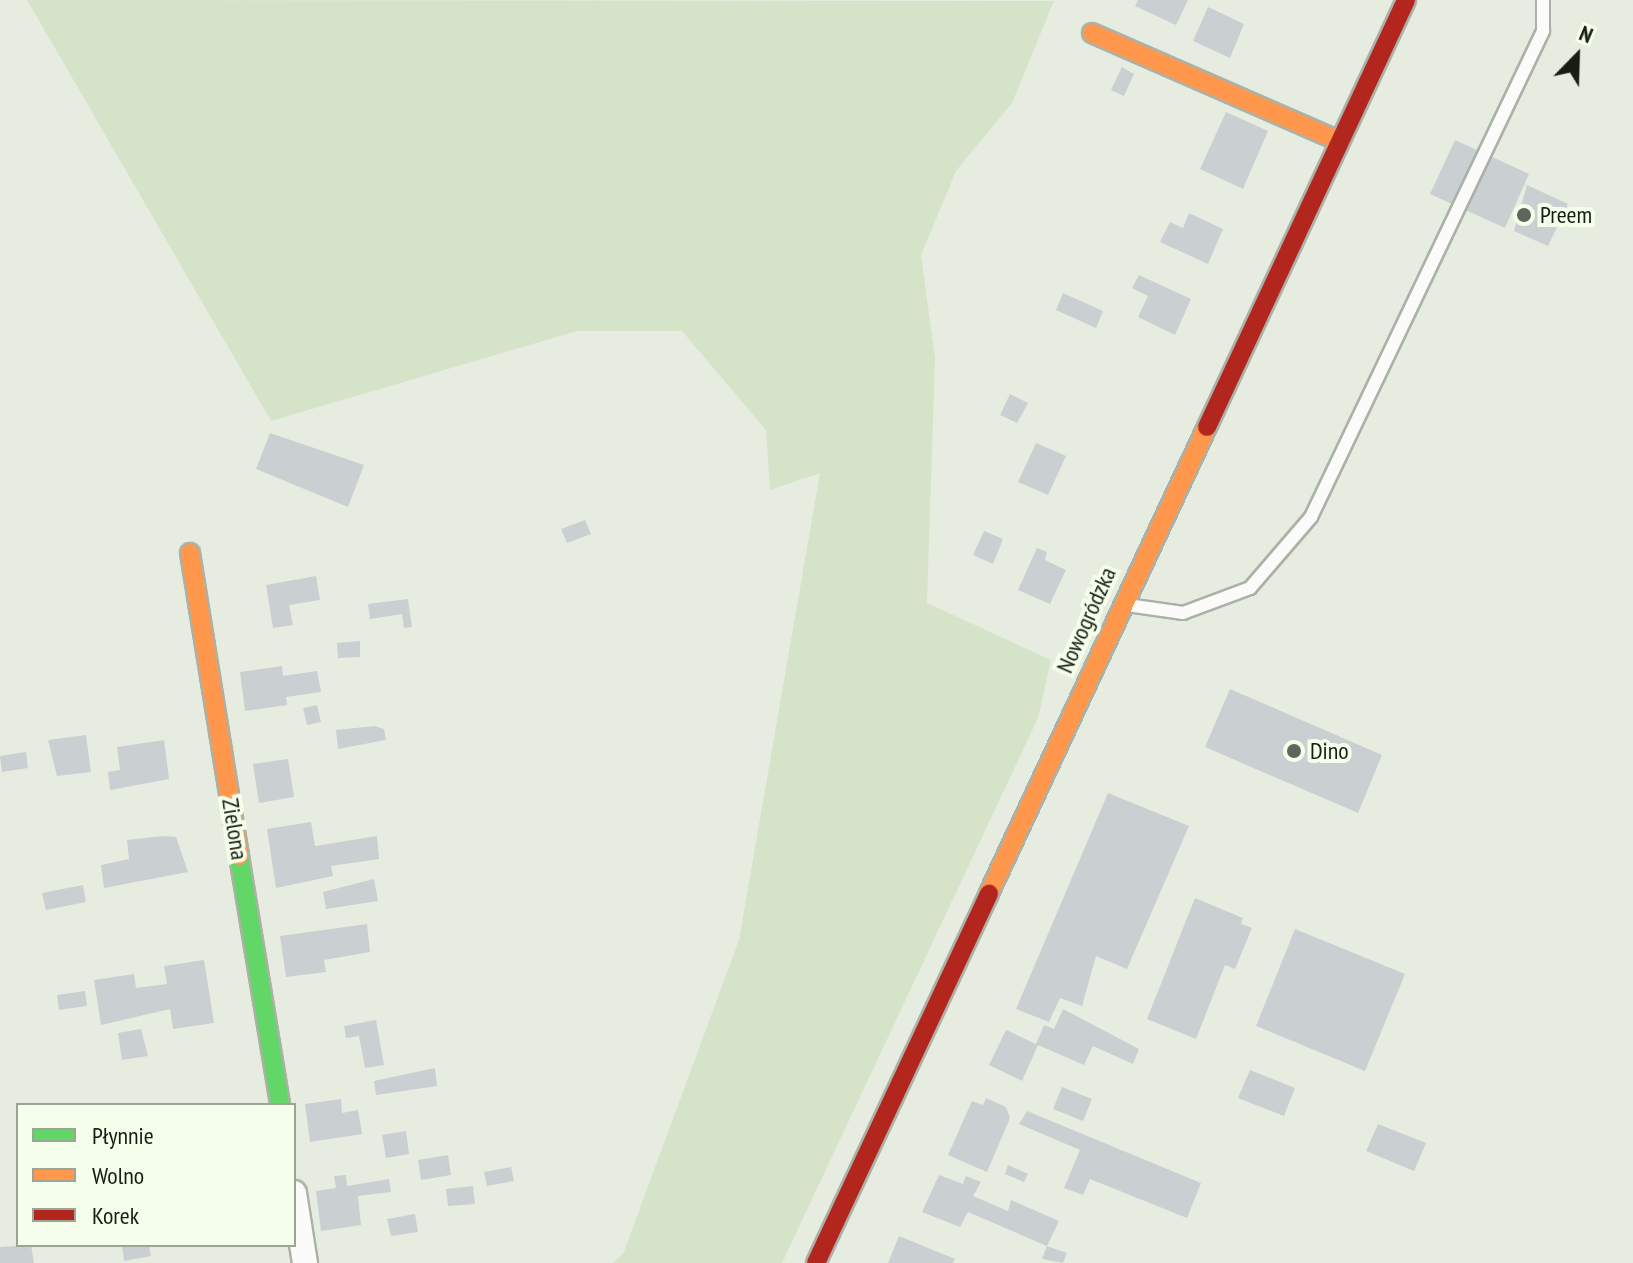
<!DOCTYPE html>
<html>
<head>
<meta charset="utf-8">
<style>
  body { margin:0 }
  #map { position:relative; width:1633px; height:1263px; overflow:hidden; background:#e6ede0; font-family:"PT Sans Narrow",sans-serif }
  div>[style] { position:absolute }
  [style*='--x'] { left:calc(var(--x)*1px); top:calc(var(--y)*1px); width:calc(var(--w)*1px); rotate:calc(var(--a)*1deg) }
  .green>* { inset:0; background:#d5e3c9 }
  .building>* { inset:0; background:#cacfd1 }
  .roads { filter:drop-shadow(2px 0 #acb1a7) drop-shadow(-2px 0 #acb1a7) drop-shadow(0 2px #acb1a7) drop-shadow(0 -2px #acb1a7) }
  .lane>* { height:12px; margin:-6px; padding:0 6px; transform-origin:6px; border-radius:6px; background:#fbfcfa }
  .street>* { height:24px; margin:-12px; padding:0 12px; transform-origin:12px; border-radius:12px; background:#fbfcfa }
  .fast>* { height:18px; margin:-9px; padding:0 9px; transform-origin:9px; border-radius:9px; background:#63d668 }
  .slow>* { height:18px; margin:-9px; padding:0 9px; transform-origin:9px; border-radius:9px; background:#ff974d }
  .jam>* { height:18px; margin:-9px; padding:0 9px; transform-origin:9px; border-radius:9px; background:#b3261e }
  .dots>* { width:22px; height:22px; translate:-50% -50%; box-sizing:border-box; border:4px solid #f4feeb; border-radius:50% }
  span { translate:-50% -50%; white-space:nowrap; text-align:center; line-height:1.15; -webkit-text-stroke:8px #f4feeb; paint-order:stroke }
  .poi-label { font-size:24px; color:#181c14 }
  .left { translate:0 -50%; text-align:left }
  .street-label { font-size:24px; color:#181c14 }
  .legend { position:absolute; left:16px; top:1103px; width:280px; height:144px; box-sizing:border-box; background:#f4feeb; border:2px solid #9ca495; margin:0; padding:10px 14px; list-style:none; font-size:24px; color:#181c14 }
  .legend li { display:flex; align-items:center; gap:16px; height:40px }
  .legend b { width:40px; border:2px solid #9ca495 }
  .north { position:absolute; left:1537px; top:16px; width:80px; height:80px; -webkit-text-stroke:6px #f4feeb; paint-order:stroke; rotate:23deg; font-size:22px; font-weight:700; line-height:32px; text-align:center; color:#181c14 }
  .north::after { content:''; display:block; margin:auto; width:28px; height:36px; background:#181c14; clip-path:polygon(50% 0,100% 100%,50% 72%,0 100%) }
</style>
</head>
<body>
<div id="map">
  <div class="green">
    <div style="clip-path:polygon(27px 0,1054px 1px,1012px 103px,956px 171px,921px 255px,935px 358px,927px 603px,1051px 660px,1038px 718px,782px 1263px,613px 1263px,623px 1254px,739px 940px,820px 473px,770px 490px,766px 430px,682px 331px,577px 331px,271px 421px)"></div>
  </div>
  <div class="building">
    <div style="clip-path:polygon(1138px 0,1188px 0,1176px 25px,1135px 6px)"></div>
    <div style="clip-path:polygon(1208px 7px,1244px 24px,1230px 58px,1193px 41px)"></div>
    <div style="clip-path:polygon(1122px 67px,1134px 74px,1124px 96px,1111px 90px)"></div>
    <div style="clip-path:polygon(1226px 112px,1268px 131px,1243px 189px,1200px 169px)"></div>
    <div style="clip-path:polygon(1455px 140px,1529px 174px,1505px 228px,1430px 194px)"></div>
    <div style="clip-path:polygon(1527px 185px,1568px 204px,1548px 246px,1514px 231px)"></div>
    <div style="clip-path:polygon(1189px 213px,1223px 229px,1208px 264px,1160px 242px,1170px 222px,1183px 228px)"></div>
    <div style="clip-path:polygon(1139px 275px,1191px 299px,1175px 335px,1138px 317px,1148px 296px,1132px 288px)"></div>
    <div style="clip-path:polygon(1063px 293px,1103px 311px,1096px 328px,1056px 310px)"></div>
    <div style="clip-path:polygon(1010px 394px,1028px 403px,1017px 423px,1000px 415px)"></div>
    <div style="clip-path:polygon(270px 433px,364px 465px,348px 507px,256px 469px)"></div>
    <div style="clip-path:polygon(1036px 443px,1066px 456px,1048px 495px,1018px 482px)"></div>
    <div style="clip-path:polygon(585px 520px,591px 534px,567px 543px,561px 529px)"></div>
    <div style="clip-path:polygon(984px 531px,1003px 539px,993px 564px,973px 555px)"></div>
    <div style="clip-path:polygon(1037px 548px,1047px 552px,1045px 560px,1066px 570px,1050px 604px,1018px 590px)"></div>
    <div style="clip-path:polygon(316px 576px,320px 600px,289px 605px,293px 625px,273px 628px,266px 585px)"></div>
    <div style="clip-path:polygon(408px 599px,412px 627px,404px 628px,402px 614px,370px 619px,368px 604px)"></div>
    <div style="clip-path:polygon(360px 641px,360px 657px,338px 658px,337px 643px)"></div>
    <div style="clip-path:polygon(282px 666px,283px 676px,317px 671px,321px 692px,286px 697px,287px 705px,245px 711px,240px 672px)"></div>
    <div style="clip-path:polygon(1230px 689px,1382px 755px,1358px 813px,1205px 747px)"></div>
    <div style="clip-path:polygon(317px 705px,321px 722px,307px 725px,303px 708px)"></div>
    <div style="clip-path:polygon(375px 726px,384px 729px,386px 740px,338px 749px,336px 730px)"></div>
    <div style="clip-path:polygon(86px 735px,91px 772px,57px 776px,48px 740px)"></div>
    <div style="clip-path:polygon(164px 740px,169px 779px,110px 790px,108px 772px,120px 770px,117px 747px)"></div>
    <div style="clip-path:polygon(26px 752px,28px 768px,2px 772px,0 756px)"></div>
    <div style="clip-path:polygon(288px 759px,294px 797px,259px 803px,253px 764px)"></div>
    <div style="clip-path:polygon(1108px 793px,1189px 826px,1127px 969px,1096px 956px,1082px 1006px,1060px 998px,1049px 1022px,1016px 1009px)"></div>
    <div style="clip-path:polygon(311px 822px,315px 846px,377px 836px,379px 859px,331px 866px,333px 876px,276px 888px,267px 829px)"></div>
    <div style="clip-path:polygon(163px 836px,176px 837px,188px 872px,104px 888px,101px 865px,129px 859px,127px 840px)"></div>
    <div style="clip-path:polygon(374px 879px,378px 901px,326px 909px,323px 892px)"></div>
    <div style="clip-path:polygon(83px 885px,86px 902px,46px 910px,42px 893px)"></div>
    <div style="clip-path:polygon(1195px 898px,1243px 918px,1241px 924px,1252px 928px,1235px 969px,1225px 965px,1196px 1039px,1147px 1019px)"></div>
    <div style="clip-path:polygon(367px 924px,370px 952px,324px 960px,326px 972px,286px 977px,280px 936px)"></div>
    <div style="clip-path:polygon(1295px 929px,1405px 974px,1365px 1071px,1256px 1026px)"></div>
    <div style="clip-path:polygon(204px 960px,214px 1023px,173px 1029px,170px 1009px,101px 1025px,94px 980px,134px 974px,136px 988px,167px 984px,164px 966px)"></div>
    <div style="clip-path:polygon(85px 991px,87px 1006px,59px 1010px,57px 995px)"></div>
    <div style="clip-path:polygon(1063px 1009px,1139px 1049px,1133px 1064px,1093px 1046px,1084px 1065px,1038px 1045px,1022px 1081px,989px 1065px,1006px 1030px,1036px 1044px,1044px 1025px,1054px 1029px)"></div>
    <div style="clip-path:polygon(376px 1020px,384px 1065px,365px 1068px,359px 1036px,346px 1038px,344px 1026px)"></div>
    <div style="clip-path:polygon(141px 1029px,148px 1056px,122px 1060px,118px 1033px)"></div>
    <div style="clip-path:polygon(435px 1068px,437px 1086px,376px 1095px,374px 1081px)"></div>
    <div style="clip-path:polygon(1250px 1070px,1295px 1088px,1284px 1116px,1238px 1098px)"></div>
    <div style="clip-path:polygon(1062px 1087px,1092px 1099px,1083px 1121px,1053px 1109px)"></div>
    <div style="clip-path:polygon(986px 1098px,1006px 1107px,1010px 1118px,987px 1172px,948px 1155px,972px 1101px,983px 1105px)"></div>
    <div style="clip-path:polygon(341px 1099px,342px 1113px,358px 1110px,362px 1134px,310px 1142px,305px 1104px)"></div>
    <div style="clip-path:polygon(1027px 1111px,1201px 1183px,1187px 1218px,1090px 1179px,1083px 1195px,1064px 1188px,1080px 1150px,1019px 1124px)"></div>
    <div style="clip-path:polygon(1378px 1124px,1426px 1143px,1414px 1171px,1366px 1151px)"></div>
    <div style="clip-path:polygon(406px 1131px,409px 1154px,386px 1158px,382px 1135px)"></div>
    <div style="clip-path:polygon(448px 1155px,451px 1175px,421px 1180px,418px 1160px)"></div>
    <div style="clip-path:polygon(1008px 1165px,1028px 1174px,1024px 1182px,1005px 1174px)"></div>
    <div style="clip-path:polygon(511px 1167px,514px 1181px,487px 1186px,484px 1172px)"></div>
    <div style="clip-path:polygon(346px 1175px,347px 1186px,389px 1179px,391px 1192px,358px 1196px,361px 1225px,321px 1231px,316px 1191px,336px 1188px,334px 1176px)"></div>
    <div style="clip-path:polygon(939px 1175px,963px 1184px,966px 1176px,981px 1182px,973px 1196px,1008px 1211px,1011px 1200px,1059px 1221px,1047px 1246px,968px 1212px,960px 1227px,922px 1212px)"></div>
    <div style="clip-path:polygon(473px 1186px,475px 1204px,448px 1206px,446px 1189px)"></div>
    <div style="clip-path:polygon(415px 1214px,418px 1232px,391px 1236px,387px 1219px)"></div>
    <div style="clip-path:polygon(899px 1236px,955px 1259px,953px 1263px,888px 1263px)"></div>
    <div style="clip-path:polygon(31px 1245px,34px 1263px,0 1263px,0 1247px)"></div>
    <div style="clip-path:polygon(122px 1245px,149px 1245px,151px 1256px,124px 1261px)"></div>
    <div style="clip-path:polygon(1047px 1246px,1067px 1253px,1063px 1263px,1042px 1259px)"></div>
  </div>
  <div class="roads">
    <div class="lane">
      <div style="--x:1127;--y:605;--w:57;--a:8.1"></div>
      <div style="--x:1183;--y:613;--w:72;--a:-20.5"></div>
      <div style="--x:1250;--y:588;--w:94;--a:-49.3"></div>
      <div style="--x:1311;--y:517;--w:539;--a:-64.48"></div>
      <div style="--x:1543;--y:31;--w:31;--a:-90"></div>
    </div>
    <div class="street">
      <div style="--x:294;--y:1193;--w:71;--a:81.1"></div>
    </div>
    <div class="fast">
      <div style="--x:239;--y:856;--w:252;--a:80.6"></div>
    </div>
    <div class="slow">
      <div style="--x:1092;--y:33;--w:270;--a:23.6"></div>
      <div style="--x:190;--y:553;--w:307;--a:80.8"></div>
      <div style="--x:989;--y:893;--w:514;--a:-64.93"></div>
    </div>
    <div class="jam">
      <div style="--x:1207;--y:427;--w:471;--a:-65"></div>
      <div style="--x:816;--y:1263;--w:408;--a:-64.9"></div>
    </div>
  </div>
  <div class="dots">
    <div style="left:1524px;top:215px;background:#60655b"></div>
    <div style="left:1294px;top:751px;background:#60655b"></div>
  </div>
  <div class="poi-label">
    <span class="left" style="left:1540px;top:215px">Preem</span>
    <span class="left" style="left:1310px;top:751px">Dino</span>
  </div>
  <div class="street-label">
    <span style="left:1086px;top:620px;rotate:-66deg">Nowogródzka</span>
    <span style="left:235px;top:829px;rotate:81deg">Zielona</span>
  </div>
  <ul class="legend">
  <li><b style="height:10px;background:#63d668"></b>Płynnie</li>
  <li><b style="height:10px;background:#ff974d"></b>Wolno</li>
  <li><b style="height:10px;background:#b3261e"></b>Korek</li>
  </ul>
  <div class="north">N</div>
</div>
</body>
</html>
